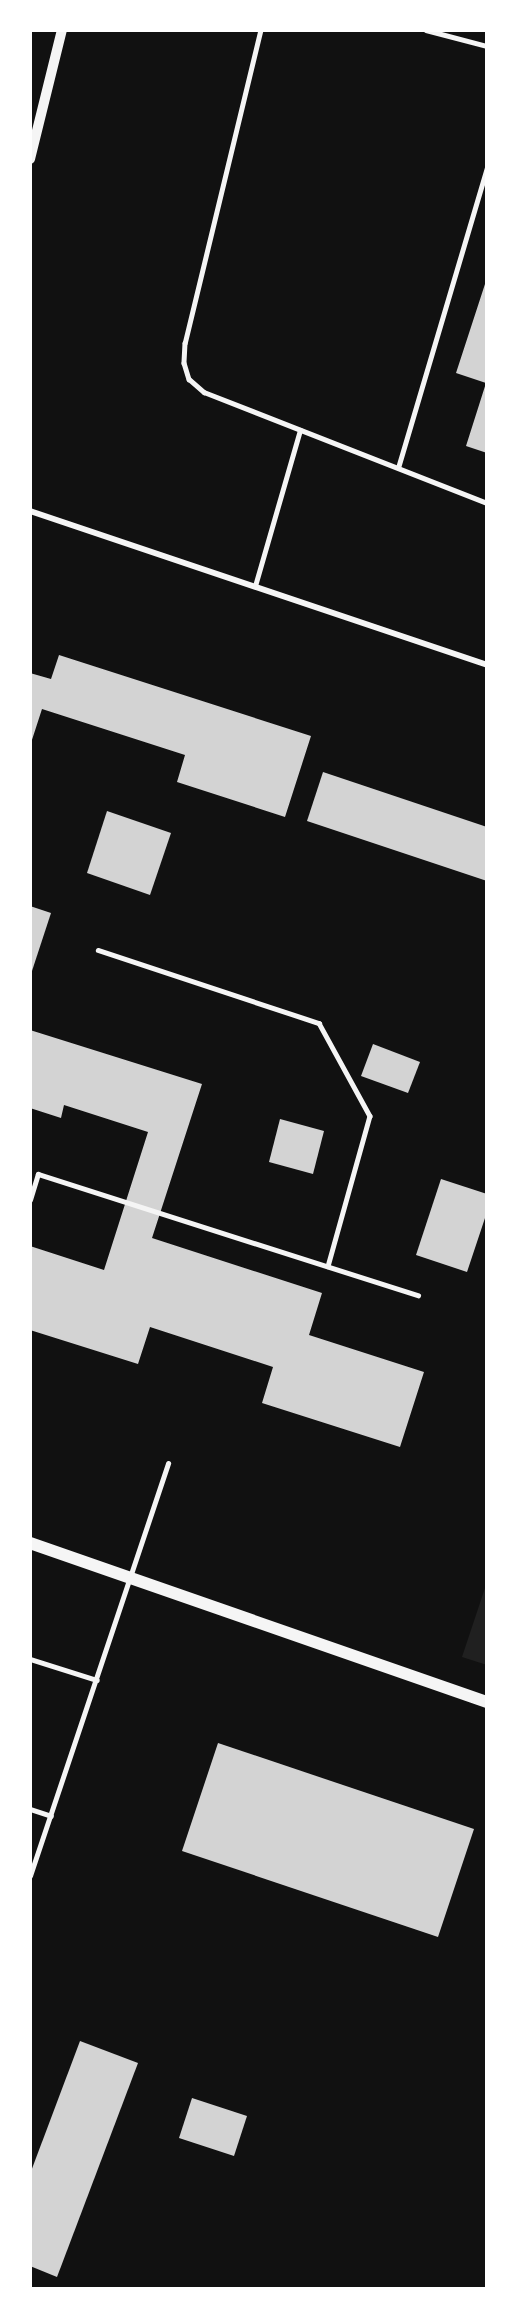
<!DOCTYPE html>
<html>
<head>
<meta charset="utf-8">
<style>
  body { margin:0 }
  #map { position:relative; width:517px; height:2319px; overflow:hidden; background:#111; font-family:Commissioner,sans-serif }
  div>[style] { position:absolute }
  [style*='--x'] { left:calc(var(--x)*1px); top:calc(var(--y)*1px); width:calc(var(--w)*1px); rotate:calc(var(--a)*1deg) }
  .green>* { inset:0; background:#202020 }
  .building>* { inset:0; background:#d3d3d3 }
  .service>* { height:4.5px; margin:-2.25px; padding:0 2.25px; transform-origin:2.25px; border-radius:2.25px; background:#f5f5f5 }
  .minor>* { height:6px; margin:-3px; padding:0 3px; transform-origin:3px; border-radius:3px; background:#f5f5f5 }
  .tertiary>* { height:10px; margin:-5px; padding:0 5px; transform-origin:5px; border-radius:5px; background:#f5f5f5 }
  .secondary>* { height:12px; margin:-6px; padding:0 6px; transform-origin:6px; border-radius:6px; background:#f5f5f5 }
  span { translate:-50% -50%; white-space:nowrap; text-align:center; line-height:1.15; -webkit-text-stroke:4.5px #fff; paint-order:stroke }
  .frame { position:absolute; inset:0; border:32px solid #fff; pointer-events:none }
</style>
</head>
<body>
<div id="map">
  <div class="green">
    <div style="clip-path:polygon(487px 1582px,487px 1665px,462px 1657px)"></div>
  </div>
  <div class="building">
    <div style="clip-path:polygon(485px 284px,487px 284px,487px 453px,466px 446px,486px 383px,456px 373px)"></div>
    <div style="clip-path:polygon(59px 655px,311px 736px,285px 817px,177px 782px,185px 755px,42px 709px,30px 746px,30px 673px,51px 679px)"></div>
    <div style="clip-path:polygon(323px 772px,487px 827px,487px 881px,307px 821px)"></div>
    <div style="clip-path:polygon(107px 811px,171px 833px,150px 895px,87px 873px)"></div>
    <div style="clip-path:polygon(30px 906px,51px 913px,30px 977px)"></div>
    <div style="clip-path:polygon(30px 1030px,202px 1084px,152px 1238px,322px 1293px,309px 1335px,424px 1372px,400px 1447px,262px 1403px,273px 1367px,150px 1327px,138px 1364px,30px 1330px,30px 1246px,104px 1270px,148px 1132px,64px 1105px,61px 1118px,30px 1108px)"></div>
    <div style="clip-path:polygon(373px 1044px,420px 1062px,408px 1093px,361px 1076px)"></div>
    <div style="clip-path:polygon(280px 1119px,324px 1131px,313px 1174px,269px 1162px)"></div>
    <div style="clip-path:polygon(441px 1179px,487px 1194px,487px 1212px,467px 1272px,416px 1255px)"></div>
    <div style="clip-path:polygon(218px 1743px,474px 1829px,438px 1937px,182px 1851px)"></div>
    <div style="clip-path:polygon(80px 2041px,138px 2063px,57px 2277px,30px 2266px,30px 2174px)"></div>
    <div style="clip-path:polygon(192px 2098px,247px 2116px,234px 2156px,179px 2138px)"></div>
  </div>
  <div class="service">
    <div style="--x:261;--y:30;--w:322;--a:103.6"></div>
    <div style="--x:185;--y:343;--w:20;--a:93"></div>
    <div style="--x:184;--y:363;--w:17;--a:73"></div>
    <div style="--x:189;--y:379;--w:20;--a:41"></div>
    <div style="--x:204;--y:392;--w:304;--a:21.4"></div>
    <div style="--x:426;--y:30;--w:63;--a:14.7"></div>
    <div style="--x:398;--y:468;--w:313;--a:-73.5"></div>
    <div style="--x:255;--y:586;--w:162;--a:-73.9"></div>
    <div style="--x:98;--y:950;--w:233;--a:18.3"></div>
    <div style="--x:319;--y:1023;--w:106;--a:61.3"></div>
    <div style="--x:370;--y:1116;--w:156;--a:105.6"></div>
    <div style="--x:30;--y:1200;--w:27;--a:-73"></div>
    <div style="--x:38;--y:1174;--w:399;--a:17.7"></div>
    <div style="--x:30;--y:1659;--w:70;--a:17.4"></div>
    <div style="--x:30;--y:1809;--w:22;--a:18"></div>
    <div style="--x:30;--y:1876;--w:435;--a:-71.5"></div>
  </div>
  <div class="minor">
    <div style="--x:30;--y:511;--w:482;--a:18.6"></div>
  </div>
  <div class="tertiary">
    <div style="--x:30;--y:159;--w:133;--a:-76.1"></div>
  </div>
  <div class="secondary">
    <div style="--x:30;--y:1543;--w:484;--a:19.2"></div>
  </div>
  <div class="frame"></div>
</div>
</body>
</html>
